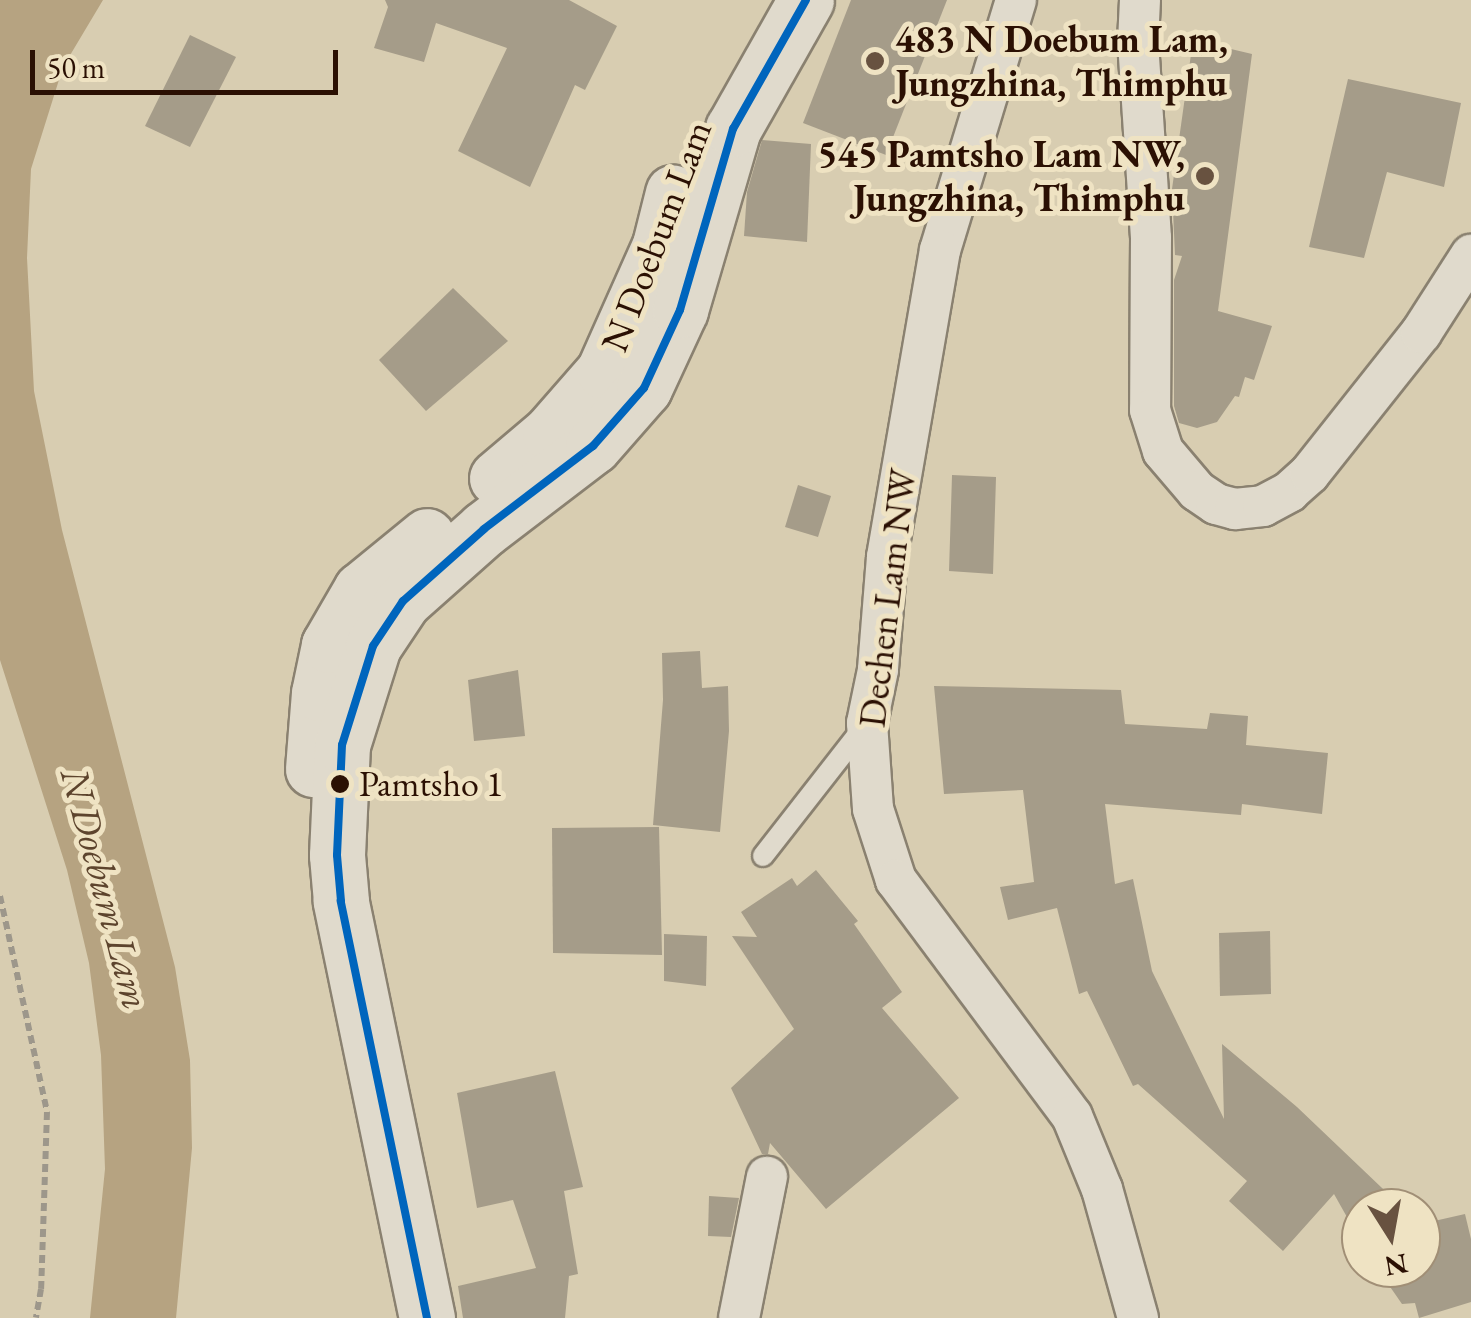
<!DOCTYPE html>
<html>
<head>
<meta charset="utf-8">
<style>
  body { margin:0 }
  #map { position:relative; width:1471px; height:1318px; overflow:hidden; background:#d8cdb1; font-family:"EB Garamond",serif }
  div>[style] { position:absolute }
  [style*='--x'] { left:calc(var(--x)*1px); top:calc(var(--y)*1px); width:calc(var(--w)*1px); rotate:calc(var(--a)*1deg) }
  .water>* { inset:0; background:#b6a381 }
  .building>* { inset:0; background:#a59c89 }
  .path>* { height:6px; margin-top:-3px; transform-origin:0; background:repeating-linear-gradient(90deg,#9d978b 0 8px,transparent 0 13px) }
  .roads { filter:drop-shadow(2px 0 #8a8170) drop-shadow(-2px 0 #8a8170) drop-shadow(0 2px #8a8170) drop-shadow(0 -2px #8a8170) }
  .lane>* { height:20px; margin:-10px; padding:0 10px; transform-origin:10px; border-radius:10px; background:#e0dacc }
  .street>* { height:40px; margin:-20px; padding:0 20px; transform-origin:20px; border-radius:20px; background:#e0dacc }
  .secondary>* { height:55px; margin:-27.5px; padding:0 27.5px; transform-origin:27.5px; border-radius:27.5px; background:#e0dacc }
  .bus-1>* { height:8px; margin:-4px; padding:0 4px; transform-origin:4px; border-radius:4px; background:#0065bd }
  .dots>* { width:28px; height:28px; translate:-50% -50%; box-sizing:border-box; border:5px solid #efe3c3; border-radius:50% }
  span { translate:-50% -50%; white-space:nowrap; text-align:center; line-height:1.15; -webkit-text-stroke:10px #efe3c3; paint-order:stroke }
  .bus-label { font-size:36px; color:#2b1003 }
  .left { translate:0 -50%; text-align:left }
  .poi-label { font-size:38px; color:#2b1003; font-weight:700 }
  .right { translate:-100% -50%; text-align:right }
  .street-label { font-size:38px; color:#2b1003 }
  .water-label { font-size:40px; color:#5d442d; font-style:italic }
  .north { position:absolute; left:1341px; top:1188px; width:100px; height:100px; box-sizing:border-box; background:#efe3c3; border:2px solid #a18f76; border-radius:50%; rotate:169deg; font-size:28px; font-weight:700; line-height:40px; text-align:center; color:#2b1003 }
  .north::after { content:''; display:block; margin:auto; width:35px; height:45px; background:#685240; clip-path:polygon(50% 0,100% 100%,50% 72%,0 100%) }
  .scale { position:absolute; left:30px; top:50px; width:308px; height:45px; box-sizing:border-box; border:5px solid #2b1003; border-top:0; padding-left:12px; font-size:30px; line-height:35px; white-space:nowrap; color:#2b1003; -webkit-text-stroke:8px #efe3c3; paint-order:stroke }
</style>
</head>
<body>
<div id="map">
  <div class="water">
    <div style="clip-path:polygon(0 0,103px 0,63px 67px,31px 169px,27px 258px,34px 391px,62px 530px,175px 967px,190px 1060px,192px 1148px,176px 1318px,90px 1318px,105px 1169px,101px 1055px,89px 963px,67px 870px,0 660px)"></div>
  </div>
  <div class="building">
    <div style="clip-path:polygon(385px 0,569px 0,617px 26px,585px 90px,575px 85px,530px 187px,458px 151px,507px 48px,436px 23px,424px 62px,374px 48px,388px 7px)"></div>
    <div style="clip-path:polygon(851px 0,947px 0,886px 155px,803px 123px)"></div>
    <div style="clip-path:polygon(190px 35px,236px 57px,190px 147px,145px 126px)"></div>
    <div style="clip-path:polygon(1193px 40px,1252px 54px,1218px 311px,1272px 326px,1254px 380px,1245px 377px,1239px 397px,1235px 396px,1217px 422px,1197px 428px,1179px 423px,1174px 406px,1174px 280px,1182px 256px,1175px 255px,1172px 189px)"></div>
    <div style="clip-path:polygon(1348px 79px,1461px 103px,1444px 187px,1387px 172px,1364px 258px,1309px 247px)"></div>
    <div style="clip-path:polygon(762px 140px,811px 144px,807px 242px,744px 236px,747px 192px)"></div>
    <div style="clip-path:polygon(453px 288px,508px 341px,426px 411px,379px 360px)"></div>
    <div style="clip-path:polygon(952px 475px,996px 477px,993px 574px,949px 571px)"></div>
    <div style="clip-path:polygon(798px 485px,831px 496px,818px 537px,785px 527px)"></div>
    <div style="clip-path:polygon(700px 651px,702px 688px,728px 686px,729px 731px,720px 832px,653px 825px,663px 700px,662px 653px)"></div>
    <div style="clip-path:polygon(518px 670px,525px 736px,474px 741px,468px 680px)"></div>
    <div style="clip-path:polygon(934px 686px,1121px 690px,1125px 724px,1207px 729px,1210px 713px,1248px 716px,1246px 745px,1328px 753px,1322px 814px,1242px 804px,1241px 815px,1105px 804px,1115px 884px,1133px 879px,1152px 971px,1224px 1119px,1222px 1044px,1297px 1107px,1403px 1208px,1361px 1208px,1361px 1242px,1334px 1194px,1283px 1251px,1229px 1201px,1247px 1181px,1138px 1084px,1133px 1086px,1087px 991px,1079px 994px,1057px 908px,1008px 920px,1000px 887px,1034px 882px,1023px 790px,944px 794px)"></div>
    <div style="clip-path:polygon(659px 827px,662px 955px,553px 953px,552px 828px)"></div>
    <div style="clip-path:polygon(816px 870px,858px 921px,854px 924px,902px 992px,882px 1008px,959px 1098px,826px 1209px,770px 1143px,768px 1154px,762px 1154px,731px 1088px,794px 1029px,732px 936px,757px 937px,741px 912px,792px 878px,797px 886px)"></div>
    <div style="clip-path:polygon(1270px 931px,1271px 994px,1220px 996px,1219px 933px)"></div>
    <div style="clip-path:polygon(664px 934px,707px 936px,706px 986px,664px 981px)"></div>
    <div style="clip-path:polygon(555px 1071px,583px 1187px,564px 1191px,578px 1274px,569px 1276px,565px 1318px,463px 1318px,458px 1286px,536px 1268px,513px 1200px,477px 1208px,457px 1093px)"></div>
    <div style="clip-path:polygon(709px 1196px,739px 1198px,731px 1237px,708px 1236px)"></div>
    <div style="clip-path:polygon(1465px 1214px,1471px 1239px,1471px 1302px,1419px 1318px,1415px 1303px,1402px 1304px,1377px 1268px,1421px 1268px,1421px 1224px)"></div>
  </div>
  <div class="path">
    <div style="--x:0;--y:896;--w:221;--a:77.7"></div>
    <div style="--x:47;--y:1112;--w:177;--a:91.9"></div>
    <div style="--x:41;--y:1289;--w:29;--a:100"></div>
  </div>
  <div class="roads">
    <div class="lane">
      <div style="--x:763;--y:856;--w:167;--a:-52"></div>
    </div>
    <div class="street">
      <div style="--x:1016;--y:0;--w:261;--a:106.9"></div>
      <div style="--x:940;--y:250;--w:312;--a:99.8"></div>
      <div style="--x:887;--y:557;--w:113;--a:94.6"></div>
      <div style="--x:878;--y:670;--w:54;--a:101.7"></div>
      <div style="--x:867;--y:723;--w:86;--a:86"></div>
      <div style="--x:873;--y:809;--w:75;--a:72.1"></div>
      <div style="--x:896;--y:880;--w:294;--a:53.3"></div>
      <div style="--x:1072;--y:1116;--w:79;--a:67.7"></div>
      <div style="--x:1102;--y:1189;--w:134;--a:74.4"></div>
      <div style="--x:1140;--y:0;--w:42;--a:92.7"></div>
      <div style="--x:1138;--y:42;--w:196;--a:86.2"></div>
      <div style="--x:1151;--y:238;--w:172;--a:90.3"></div>
      <div style="--x:1150;--y:410;--w:43;--a:72.4"></div>
      <div style="--x:1163;--y:451;--w:52;--a:49.6"></div>
      <div style="--x:1197;--y:491;--w:23;--a:34"></div>
      <div style="--x:1216;--y:504;--w:20;--a:15"></div>
      <div style="--x:1235;--y:509;--w:28;--a:-6"></div>
      <div style="--x:1263;--y:506;--w:30;--a:-28"></div>
      <div style="--x:1289;--y:492;--w:28;--a:-42"></div>
      <div style="--x:1310;--y:473;--w:179;--a:-51.6"></div>
      <div style="--x:1421;--y:333;--w:93;--a:-57.3"></div>
      <div style="--x:739;--y:1318;--w:144;--a:-78.8"></div>
    </div>
    <div class="secondary">
      <div style="--x:497;--y:478;--w:70;--a:-40.3"></div>
      <div style="--x:550;--y:433;--w:82;--a:-48.9"></div>
      <div style="--x:604;--y:371;--w:138;--a:-66"></div>
      <div style="--x:660;--y:245;--w:54;--a:-76"></div>
      <div style="--x:313;--y:769;--w:76;--a:-85.5"></div>
      <div style="--x:319;--y:693;--w:49;--a:-78.2"></div>
      <div style="--x:329;--y:645;--w:64;--a:-59.8"></div>
      <div style="--x:361;--y:590;--w:85;--a:-39.3"></div>
      <div style="--x:427;--y:1318;--w:426;--a:-101.7"></div>
      <div style="--x:341;--y:901;--w:46;--a:-95"></div>
      <div style="--x:337;--y:855;--w:110;--a:-87.4"></div>
      <div style="--x:342;--y:745;--w:104;--a:-72.6"></div>
      <div style="--x:373;--y:646;--w:54;--a:-56.3"></div>
      <div style="--x:403;--y:601;--w:108;--a:-41.6"></div>
      <div style="--x:484;--y:529;--w:137;--a:-37.3"></div>
      <div style="--x:593;--y:446;--w:77;--a:-48.7"></div>
      <div style="--x:644;--y:388;--w:86;--a:-65.2"></div>
      <div style="--x:680;--y:310;--w:189;--a:-73.7"></div>
      <div style="--x:733;--y:129;--w:148;--a:-60.5"></div>
    </div>
  </div>
  <div class="bus-1">
    <div style="--x:427;--y:1318;--w:426;--a:-101.7"></div>
    <div style="--x:341;--y:901;--w:46;--a:-95"></div>
    <div style="--x:337;--y:855;--w:110;--a:-87.4"></div>
    <div style="--x:342;--y:745;--w:104;--a:-72.6"></div>
    <div style="--x:373;--y:646;--w:54;--a:-56.3"></div>
    <div style="--x:403;--y:601;--w:108;--a:-41.6"></div>
    <div style="--x:484;--y:529;--w:137;--a:-37.3"></div>
    <div style="--x:593;--y:446;--w:77;--a:-48.7"></div>
    <div style="--x:644;--y:388;--w:86;--a:-65.2"></div>
    <div style="--x:680;--y:310;--w:189;--a:-73.7"></div>
    <div style="--x:733;--y:129;--w:148;--a:-60.5"></div>
  </div>
  <div class="dots">
    <div style="left:875px;top:61px;background:#685240"></div>
    <div style="left:1205px;top:176px;background:#685240"></div>
    <div style="left:340px;top:784px;background:#2b1003"></div>
  </div>
  <div class="bus-label">
    <span class="left" style="left:359px;top:784px">Pamtsho 1</span>
  </div>
  <div class="poi-label">
    <span class="left" style="left:895px;top:61px">483 N Doebum Lam,<br>Jungzhina, Thimphu</span>
    <span class="right" style="left:1185px;top:176px">545 Pamtsho Lam NW,<br>Jungzhina, Thimphu</span>
  </div>
  <div class="street-label">
    <span style="left:656px;top:236px;rotate:-69deg">N Doebum Lam</span>
    <span style="left:887px;top:598px;rotate:-83deg">Dechen Lam NW</span>
  </div>
  <div class="water-label">
    <span style="left:106px;top:888px;rotate:75deg">N Doebum Lam</span>
  </div>
  <div class="north">N</div>
  <div class="scale">50 m</div>
</div>
</body>
</html>
